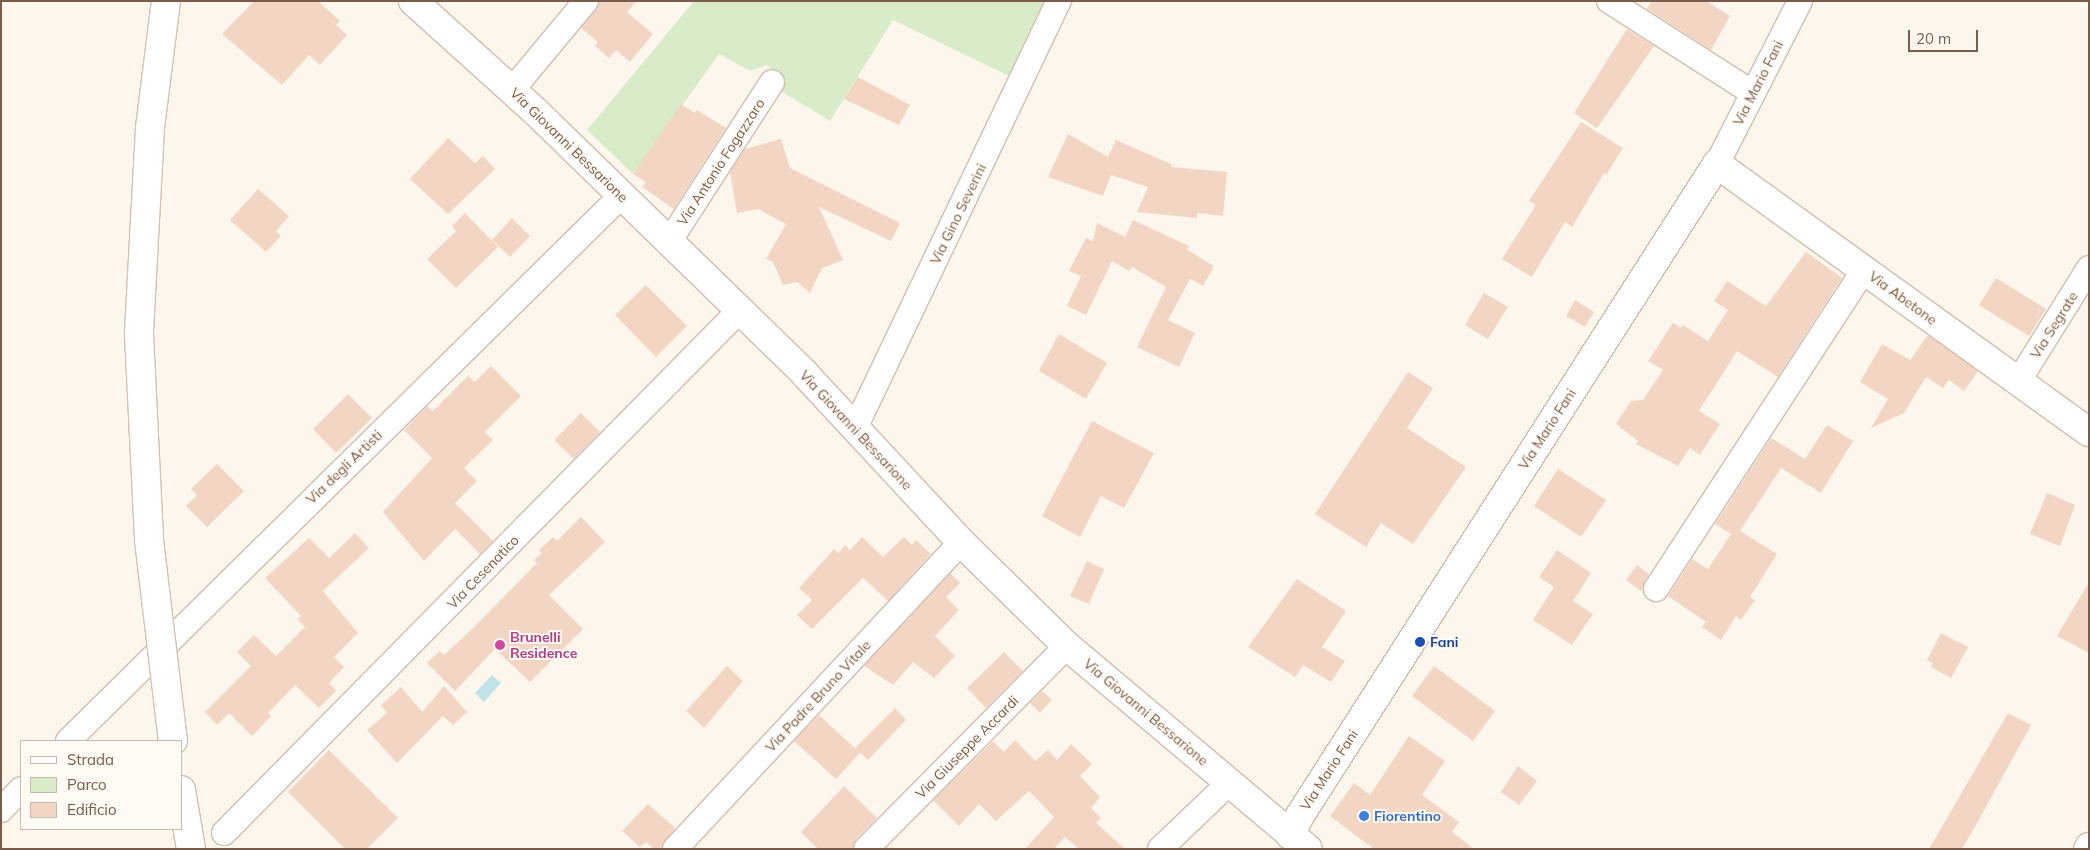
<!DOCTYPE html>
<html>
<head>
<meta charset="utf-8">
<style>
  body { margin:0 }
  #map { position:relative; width:2090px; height:850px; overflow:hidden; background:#fdf6ec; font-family:Mulish,sans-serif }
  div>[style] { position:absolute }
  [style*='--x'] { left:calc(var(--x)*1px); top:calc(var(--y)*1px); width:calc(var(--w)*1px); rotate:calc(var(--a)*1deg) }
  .green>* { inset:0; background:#d8ecc9 }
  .water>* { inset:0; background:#bfe3e8 }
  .building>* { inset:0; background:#f3d5c3 }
  .roads { filter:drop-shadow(1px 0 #d1beb0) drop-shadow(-1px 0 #d1beb0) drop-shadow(0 1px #d1beb0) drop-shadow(0 -1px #d1beb0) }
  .minor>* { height:24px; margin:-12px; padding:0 12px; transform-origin:12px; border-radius:12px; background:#fff }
  .tertiary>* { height:28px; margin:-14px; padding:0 14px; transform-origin:14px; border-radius:14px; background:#fff }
  .secondary>* { height:28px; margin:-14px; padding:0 14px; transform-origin:14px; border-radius:14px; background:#fff }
  .bridges { filter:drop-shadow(1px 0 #d6c0b0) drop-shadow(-1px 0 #d6c0b0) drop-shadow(0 1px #d6c0b0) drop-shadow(0 -1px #d6c0b0) }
  .secondary-bridge>* { height:28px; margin:-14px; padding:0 14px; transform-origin:14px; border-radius:14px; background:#fff }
  .dots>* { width:14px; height:14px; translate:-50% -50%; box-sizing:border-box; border:2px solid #fffaf3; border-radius:50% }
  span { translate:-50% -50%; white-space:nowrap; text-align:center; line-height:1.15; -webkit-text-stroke:4px #fffaf3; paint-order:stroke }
  .street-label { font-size:14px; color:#7a5c4d }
  .hotel-label { font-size:14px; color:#b23c85; font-weight:700 }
  .left { translate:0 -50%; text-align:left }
  .transit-label { font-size:14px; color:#164399; font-weight:700 }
  .shop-label { font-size:14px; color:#366cbe; font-weight:700 }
  .frame { position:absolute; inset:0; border:2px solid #7a5c4d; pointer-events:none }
  .legend { position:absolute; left:20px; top:740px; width:162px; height:90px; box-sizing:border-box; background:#fffaf3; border:1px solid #cabbb1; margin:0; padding:6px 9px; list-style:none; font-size:15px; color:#7a5c4d }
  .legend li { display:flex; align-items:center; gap:10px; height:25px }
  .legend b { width:25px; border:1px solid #cabbb1 }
  .scale { position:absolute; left:1908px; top:30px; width:70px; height:22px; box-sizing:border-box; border:2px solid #7a5c4d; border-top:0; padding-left:6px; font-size:15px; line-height:18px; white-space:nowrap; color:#7a5c4d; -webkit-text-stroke:4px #fffaf3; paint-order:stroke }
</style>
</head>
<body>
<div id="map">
  <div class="green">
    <div style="clip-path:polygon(694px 1px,1044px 1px,1009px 76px,893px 20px,830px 121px,782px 92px,786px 82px,767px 65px,750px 71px,719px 54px,633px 174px,587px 130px)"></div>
  </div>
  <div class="water">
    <div style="clip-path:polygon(492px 675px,501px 683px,484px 702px,475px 693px)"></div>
  </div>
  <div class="building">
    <div style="clip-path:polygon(254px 1px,318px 1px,340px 21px,336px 25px,347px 35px,320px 65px,309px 55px,282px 85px,222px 34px)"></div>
    <div style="clip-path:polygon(599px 1px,637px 1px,627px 12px,653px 34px,630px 62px,616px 50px,609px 58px,595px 46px,598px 42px,581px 28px)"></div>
    <div style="clip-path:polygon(1652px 1px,1706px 1px,1730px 16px,1711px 50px,1647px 9px)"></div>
    <div style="clip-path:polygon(1627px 29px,1654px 46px,1597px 128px,1574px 113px)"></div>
    <div style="clip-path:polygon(858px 77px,910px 105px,899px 125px,844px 99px)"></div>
    <div style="clip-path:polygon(681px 104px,695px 113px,697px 110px,726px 128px,674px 209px,642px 187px,646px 182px,633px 174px)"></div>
    <div style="clip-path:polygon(1581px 122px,1623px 148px,1606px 175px,1604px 173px,1572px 227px,1565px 222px,1532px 277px,1502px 259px,1536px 205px,1529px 201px)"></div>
    <div style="clip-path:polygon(1068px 134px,1108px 157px,1116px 140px,1171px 164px,1171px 167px,1227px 172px,1223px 216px,1197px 213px,1197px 218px,1137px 212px,1148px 187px,1111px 175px,1103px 196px,1048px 177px)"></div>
    <div style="clip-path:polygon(448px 138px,475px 163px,483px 156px,495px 169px,448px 214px,410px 179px)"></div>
    <div style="clip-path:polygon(781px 139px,790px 168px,900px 223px,891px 241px,819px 207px,843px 260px,822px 268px,810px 293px,797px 282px,783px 285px,773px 262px,766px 259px,786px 224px,758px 209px,737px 213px,730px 172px,745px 149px)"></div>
    <div style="clip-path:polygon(258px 189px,289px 216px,276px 231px,281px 236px,266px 252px,230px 220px)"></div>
    <div style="clip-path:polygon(465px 213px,498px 247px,456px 288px,427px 259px,456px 231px,452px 226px)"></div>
    <div style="clip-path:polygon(512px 218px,530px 236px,510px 257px,492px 240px)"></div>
    <div style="clip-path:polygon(1133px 220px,1189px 246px,1187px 250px,1214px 266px,1203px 286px,1190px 279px,1168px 320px,1195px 333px,1179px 367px,1137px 347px,1166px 287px,1132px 267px,1129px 271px,1112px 261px,1086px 315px,1067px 306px,1081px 276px,1069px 271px,1086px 238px,1093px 241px,1097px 223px,1125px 237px)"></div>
    <div style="clip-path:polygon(1806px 252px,1842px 278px,1778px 377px,1737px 351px,1699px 411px,1720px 424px,1700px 455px,1690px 448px,1678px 466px,1636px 444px,1638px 441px,1616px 424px,1631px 401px,1643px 400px,1663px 370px,1648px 361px,1673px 323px,1681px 328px,1683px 325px,1708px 341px,1728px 310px,1714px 301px,1727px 281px,1766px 306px)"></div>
    <div style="clip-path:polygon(1996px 278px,2046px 309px,2029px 336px,1979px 305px)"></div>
    <div style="clip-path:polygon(646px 285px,687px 326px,656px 357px,615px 315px)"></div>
    <div style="clip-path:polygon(1484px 293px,1508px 307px,1488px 339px,1465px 325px)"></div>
    <div style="clip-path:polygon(1575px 300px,1594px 312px,1585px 327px,1566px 316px)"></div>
    <div style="clip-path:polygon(1059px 334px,1107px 363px,1086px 399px,1039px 371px)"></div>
    <div style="clip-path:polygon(1928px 335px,1978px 371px,1964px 391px,1949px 380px,1943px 388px,1926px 377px,1904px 413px,1871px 428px,1888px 399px,1860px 382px,1882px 344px,1910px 360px)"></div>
    <div style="clip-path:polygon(491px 366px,521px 396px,485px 432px,493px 440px,464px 468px,477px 481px,455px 503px,493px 541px,480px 554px,455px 529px,424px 561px,383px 512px,432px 458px,404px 430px,427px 406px,433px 411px,468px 376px,475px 382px)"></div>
    <div style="clip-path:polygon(1408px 372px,1433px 388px,1407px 428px,1466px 467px,1413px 544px,1381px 523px,1366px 547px,1315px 514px)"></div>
    <div style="clip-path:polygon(348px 394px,372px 418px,336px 453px,313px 429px)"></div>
    <div style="clip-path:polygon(581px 413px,600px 432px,574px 459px,554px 440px)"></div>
    <div style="clip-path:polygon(1092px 421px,1154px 453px,1124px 508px,1101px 496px,1080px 537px,1042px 516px)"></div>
    <div style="clip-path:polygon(1827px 425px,1853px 441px,1821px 493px,1781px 468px,1740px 531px,1777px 554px,1750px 597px,1755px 600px,1741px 620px,1736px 616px,1721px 640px,1702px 627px,1706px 622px,1668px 596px,1692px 559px,1708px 569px,1731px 534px,1715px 524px,1771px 438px,1805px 459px)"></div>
    <div style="clip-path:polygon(217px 464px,244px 491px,207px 527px,186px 506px,197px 495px,191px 489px)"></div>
    <div style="clip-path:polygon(1558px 469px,1606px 500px,1581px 537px,1534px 506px)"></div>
    <div style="clip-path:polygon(2047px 493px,2075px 505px,2060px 546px,2030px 534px)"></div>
    <div style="clip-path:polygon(581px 517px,605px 542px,549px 595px,583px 629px,530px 682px,495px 649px,455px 691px,427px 663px,440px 651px,444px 655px,472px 629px,537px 563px,534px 560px,542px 553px,539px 550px,553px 537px,557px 541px)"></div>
    <div style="clip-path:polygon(355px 533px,369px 548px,323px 591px,358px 633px,334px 657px,344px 667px,329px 683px,336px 691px,319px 708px,295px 685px,268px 713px,271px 716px,252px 736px,229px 713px,217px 725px,205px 712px,251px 666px,237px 652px,254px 635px,276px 656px,305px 627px,297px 619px,301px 616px,265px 578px,309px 538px,329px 558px)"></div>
    <div style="clip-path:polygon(862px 537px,883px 557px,904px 537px,912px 545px,916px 540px,931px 554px,888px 601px,863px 578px,812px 629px,797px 615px,812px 600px,799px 588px,834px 549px,838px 553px,845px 545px,850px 550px)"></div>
    <div style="clip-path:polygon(1557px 550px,1591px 573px,1573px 601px,1593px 614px,1572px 645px,1533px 620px,1554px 587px,1539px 577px)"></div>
    <div style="clip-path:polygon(1087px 561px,1104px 569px,1089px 604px,1070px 596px)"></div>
    <div style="clip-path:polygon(1637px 565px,1649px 574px,1641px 591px,1626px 580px)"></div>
    <div style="clip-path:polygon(950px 573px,960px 583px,946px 597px,959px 610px,935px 636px,955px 656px,934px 678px,913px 662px,893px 685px,864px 666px)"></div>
    <div style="clip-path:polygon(1297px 579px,1346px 611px,1322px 647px,1345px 661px,1331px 682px,1303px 665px,1295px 677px,1248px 647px)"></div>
    <div style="clip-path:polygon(2089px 582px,2089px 653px,2057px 636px)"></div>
    <div style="clip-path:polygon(1941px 633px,1968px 647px,1951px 678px,1931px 667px,1933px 663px,1927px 660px)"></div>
    <div style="clip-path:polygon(1004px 652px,1023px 671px,986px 708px,967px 688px)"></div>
    <div style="clip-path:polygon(727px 666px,743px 681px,704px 728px,686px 711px)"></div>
    <div style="clip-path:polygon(1434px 666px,1495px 711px,1473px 741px,1412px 696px)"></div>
    <div style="clip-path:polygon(444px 686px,467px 712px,453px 725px,443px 716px,397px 763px,367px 730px,387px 713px,381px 705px,401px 687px,422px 712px)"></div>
    <div style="clip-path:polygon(1042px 691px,1052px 700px,1040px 713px,1030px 703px)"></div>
    <div style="clip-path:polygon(895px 708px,906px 720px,868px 760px,855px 748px)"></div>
    <div style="clip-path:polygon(2008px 713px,2031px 725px,1976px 825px,1962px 849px,1929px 849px)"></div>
    <div style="clip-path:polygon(819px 715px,860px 753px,836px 779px,794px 741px)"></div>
    <div style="clip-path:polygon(1409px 736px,1445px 761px,1422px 795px,1459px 822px,1452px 832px,1474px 849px,1374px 849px,1330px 816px,1354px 783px,1370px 795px)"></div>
    <div style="clip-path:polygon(1015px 740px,1035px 761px,1048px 750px,1057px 760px,1071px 744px,1092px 764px,1080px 776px,1100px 797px,1091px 808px,1101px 818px,1096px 823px,1125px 849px,1079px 849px,1065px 837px,1054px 849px,1025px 849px,1054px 817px,1029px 791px,996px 821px,979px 804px,959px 826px,933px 800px,993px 741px,1004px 752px)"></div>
    <div style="clip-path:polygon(329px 750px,398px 818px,367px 849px,345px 849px,288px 792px)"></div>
    <div style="clip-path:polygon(1518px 766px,1537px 781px,1519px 805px,1501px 792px)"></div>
    <div style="clip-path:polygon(844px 786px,877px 818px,856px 839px,853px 849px,818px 849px,801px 832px)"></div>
    <div style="clip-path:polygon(648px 804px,675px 828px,662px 849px,654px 849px,646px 842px,640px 847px,622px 831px)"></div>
  </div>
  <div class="roads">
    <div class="minor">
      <div style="--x:1609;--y:1;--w:171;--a:32.6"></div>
      <div style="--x:512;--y:90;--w:116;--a:-50.3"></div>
      <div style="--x:1717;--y:164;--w:183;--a:-63"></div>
      <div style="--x:669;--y:242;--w:190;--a:-57.2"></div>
      <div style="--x:2018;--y:382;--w:134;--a:-58.1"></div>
      <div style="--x:856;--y:426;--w:471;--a:-64.5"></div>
      <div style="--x:1656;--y:589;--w:381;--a:-56.9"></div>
      <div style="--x:68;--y:741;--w:778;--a:-44.58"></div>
      <div style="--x:1;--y:810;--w:29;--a:-46"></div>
      <div style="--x:224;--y:833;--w:735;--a:-45.39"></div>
      <div style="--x:675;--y:849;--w:420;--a:-47"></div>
      <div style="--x:866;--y:849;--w:286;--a:-45.3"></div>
      <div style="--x:1160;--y:849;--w:95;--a:-43.7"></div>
    </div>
    <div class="tertiary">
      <div style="--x:413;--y:1;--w:167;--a:42.1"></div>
      <div style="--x:537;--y:113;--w:373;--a:44.2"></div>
      <div style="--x:804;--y:373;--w:231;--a:47.1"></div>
      <div style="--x:961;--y:542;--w:148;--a:44.5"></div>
      <div style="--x:1067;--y:646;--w:315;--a:40.1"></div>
      <div style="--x:1290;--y:835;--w:20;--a:-63"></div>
      <div style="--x:1299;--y:817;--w:775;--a:-57.38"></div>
      <div style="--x:1717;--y:164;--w:458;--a:35.8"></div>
      <div style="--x:2088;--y:849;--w:2;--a:-63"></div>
    </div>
    <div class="secondary">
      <div style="--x:181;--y:790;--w:60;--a:80.4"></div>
    </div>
  </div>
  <div class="bridges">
    <div class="secondary-bridge">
      <div style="--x:166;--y:1;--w:128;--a:97.2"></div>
      <div style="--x:150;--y:128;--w:206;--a:93.1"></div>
      <div style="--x:139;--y:334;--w:206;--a:87.2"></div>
      <div style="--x:149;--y:540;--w:202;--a:83.2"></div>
    </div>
  </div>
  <div class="dots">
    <div style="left:1420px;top:642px;background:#1a4fb4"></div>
    <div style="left:500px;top:645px;background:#d1479c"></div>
    <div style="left:1364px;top:816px;background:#3f7fe0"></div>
  </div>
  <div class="street-label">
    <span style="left:1758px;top:83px;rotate:-63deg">Via Mario Fani</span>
    <span style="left:569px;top:145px;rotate:44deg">Via Giovanni Bessarione</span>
    <span style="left:721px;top:162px;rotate:-57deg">Via Antonio Fogazzaro</span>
    <span style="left:958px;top:214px;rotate:-64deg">Via Gino Severini</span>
    <span style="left:1903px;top:298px;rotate:36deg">Via Abetone</span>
    <span style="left:2054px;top:325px;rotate:-58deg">Via Segrate</span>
    <span style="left:1547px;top:429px;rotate:-57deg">Via Mario Fani</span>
    <span style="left:856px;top:430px;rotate:47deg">Via Giovanni Bessarione</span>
    <span style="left:344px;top:467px;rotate:-44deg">Via degli Artisti</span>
    <span style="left:483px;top:572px;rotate:-46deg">Via Cesenatico</span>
    <span style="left:818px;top:696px;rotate:-47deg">Via Padre Bruno Vitale</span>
    <span style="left:1146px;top:712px;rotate:40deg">Via Giovanni Bessarione</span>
    <span style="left:967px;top:747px;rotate:-45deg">Via Giuseppe Accardi</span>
    <span style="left:1329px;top:770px;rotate:-57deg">Via Mario Fani</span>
  </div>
  <div class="hotel-label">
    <span class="left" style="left:510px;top:645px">Brunelli<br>Residence</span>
  </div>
  <div class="transit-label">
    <span class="left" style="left:1430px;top:642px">Fani</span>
  </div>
  <div class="shop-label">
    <span class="left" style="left:1374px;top:816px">Fiorentino</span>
  </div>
  <div class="frame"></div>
  <ul class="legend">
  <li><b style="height:6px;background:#fff"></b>Strada</li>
  <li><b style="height:14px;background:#d8ecc9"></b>Parco</li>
  <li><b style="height:14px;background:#f3d5c3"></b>Edificio</li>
  </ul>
  <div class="scale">20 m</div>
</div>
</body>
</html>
